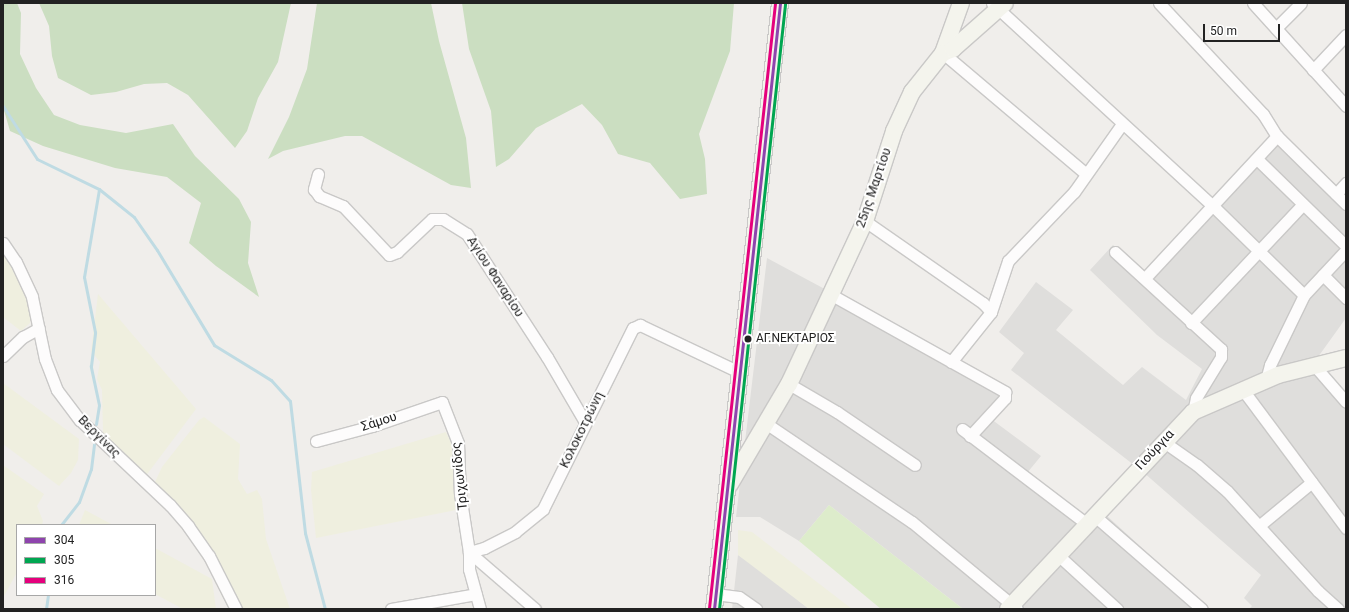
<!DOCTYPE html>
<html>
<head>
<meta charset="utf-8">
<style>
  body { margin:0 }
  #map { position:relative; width:1349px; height:612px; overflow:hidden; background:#f0eeeb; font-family:Roboto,sans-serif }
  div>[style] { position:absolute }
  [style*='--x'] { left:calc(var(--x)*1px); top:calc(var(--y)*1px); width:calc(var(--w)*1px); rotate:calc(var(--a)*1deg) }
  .residential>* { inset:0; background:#dfdedc }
  .farmland>* { inset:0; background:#efefdf }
  .grass>* { inset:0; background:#ddeccb }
  .forest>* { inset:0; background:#cbdec1 }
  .stream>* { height:3px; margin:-1.5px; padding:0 1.5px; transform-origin:1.5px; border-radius:1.5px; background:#bfdbe3 }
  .roads { filter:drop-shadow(1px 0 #c9c8c7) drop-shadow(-1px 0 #c9c8c7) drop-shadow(0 1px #c9c8c7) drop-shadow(0 -1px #c9c8c7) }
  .street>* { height:11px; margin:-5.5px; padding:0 5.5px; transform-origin:5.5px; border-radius:5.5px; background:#fdfcfc }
  .secondary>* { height:16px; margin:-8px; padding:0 8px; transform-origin:8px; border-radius:8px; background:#f4f4ed }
  .bus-1>* { height:3px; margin:-1.5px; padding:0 1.5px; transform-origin:1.5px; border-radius:1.5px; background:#8e44ad }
  .bus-2>* { height:3px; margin:-1.5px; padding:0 1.5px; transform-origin:1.5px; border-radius:1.5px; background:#00a651 }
  .bus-3>* { height:3px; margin:-1.5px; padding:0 1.5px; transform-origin:1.5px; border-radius:1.5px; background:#e5007d }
  .dots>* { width:11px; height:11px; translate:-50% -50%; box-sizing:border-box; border:2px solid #fff; border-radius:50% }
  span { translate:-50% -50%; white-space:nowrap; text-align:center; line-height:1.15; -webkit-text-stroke:4px #fff; paint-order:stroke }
  .bus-label { font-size:12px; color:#222 }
  .left { translate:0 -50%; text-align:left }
  .street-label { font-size:13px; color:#222 }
  .frame { position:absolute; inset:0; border:4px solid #222; pointer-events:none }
  .legend { position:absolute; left:16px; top:524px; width:140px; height:72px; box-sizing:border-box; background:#fff; border:1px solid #a7a7a7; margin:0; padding:5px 7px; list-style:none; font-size:12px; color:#222 }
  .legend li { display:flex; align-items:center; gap:8px; height:20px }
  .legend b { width:20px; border:1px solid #a7a7a7 }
  .scale { position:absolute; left:1203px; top:24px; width:77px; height:18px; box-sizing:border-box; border:2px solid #222; border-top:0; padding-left:5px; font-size:12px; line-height:14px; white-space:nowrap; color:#222; -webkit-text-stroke:3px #fff; paint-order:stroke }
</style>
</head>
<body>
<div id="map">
  <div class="residential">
    <div style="clip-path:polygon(1273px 134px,1346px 207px,1346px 318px,1318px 357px,1321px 368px,1346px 397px,1346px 609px,1249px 609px,1252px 606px,1244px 598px,1261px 575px,1143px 472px,1011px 370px,1024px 353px,999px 332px,1036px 282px,1073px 310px,1056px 330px,1123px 385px,1142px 367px,1186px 400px,1202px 369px,1157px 335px,1090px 270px,1113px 245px,1146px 277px)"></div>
    <div style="clip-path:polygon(767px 258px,955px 359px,1009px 392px,987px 416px,1041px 456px,1027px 473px,1094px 527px,1106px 515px,1209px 609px,963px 609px,829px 505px,799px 541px,760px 517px,736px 517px)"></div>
    <div style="clip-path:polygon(738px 555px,758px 568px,809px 609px,732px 609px)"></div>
  </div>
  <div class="farmland">
    <div style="clip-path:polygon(3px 251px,22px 284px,31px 309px,30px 323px,21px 331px,3px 317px)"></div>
    <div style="clip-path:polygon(98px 294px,196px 409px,145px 477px,103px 433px,102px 390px,97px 379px,100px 362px,91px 351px)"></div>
    <div style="clip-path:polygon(3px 383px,79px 439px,78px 460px,71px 473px,59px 486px,3px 444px)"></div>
    <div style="clip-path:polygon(204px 417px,240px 444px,238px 479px,247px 494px,257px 490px,262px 499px,266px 539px,290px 609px,239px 609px,154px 484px,162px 467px,199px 420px)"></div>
    <div style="clip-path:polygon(446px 432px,451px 443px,454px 461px,456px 510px,316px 538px,311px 490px,312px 472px)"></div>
    <div style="clip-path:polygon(3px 465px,44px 494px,37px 506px,43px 521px,42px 525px,17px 525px,17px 572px,3px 598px)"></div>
    <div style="clip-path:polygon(85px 510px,113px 525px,79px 525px)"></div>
    <div style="clip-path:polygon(738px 530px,752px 532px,852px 609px,809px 609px,738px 555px)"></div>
    <div style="clip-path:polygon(155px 548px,212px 579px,216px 609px,183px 609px,155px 594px)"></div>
  </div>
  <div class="grass">
    <div style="clip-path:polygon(829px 505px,963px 609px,881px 609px,799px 541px)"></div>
  </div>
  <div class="forest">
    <div style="clip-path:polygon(3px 3px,17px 3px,21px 13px,20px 54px,36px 88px,54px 115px,80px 125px,126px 133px,173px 124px,195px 156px,239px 199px,251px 222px,248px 263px,259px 297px,216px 266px,189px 243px,201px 203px,167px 177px,115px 168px,43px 146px,10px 131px,3px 107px)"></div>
    <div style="clip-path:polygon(39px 3px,291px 3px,278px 62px,258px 98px,247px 131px,235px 148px,188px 95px,167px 83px,144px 84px,116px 92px,91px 95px,58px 78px,52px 56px,49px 26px)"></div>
    <div style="clip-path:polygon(317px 3px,431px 3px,439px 41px,466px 138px,471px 188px,451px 185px,362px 136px,345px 136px,283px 151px,268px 159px,289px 117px,307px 69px)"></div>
    <div style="clip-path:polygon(462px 3px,734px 3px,730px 51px,699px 134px,705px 159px,707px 194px,680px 199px,650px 163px,618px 154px,602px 125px,582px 104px,536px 128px,509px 159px,496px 167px,491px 111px,469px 49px)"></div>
  </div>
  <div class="stream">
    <div style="--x:3;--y:106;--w:63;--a:57.3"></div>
    <div style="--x:37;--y:159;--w:69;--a:25.8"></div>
    <div style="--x:99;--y:189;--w:45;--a:38.7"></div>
    <div style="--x:134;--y:217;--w:40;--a:55.1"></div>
    <div style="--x:157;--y:250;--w:111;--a:59"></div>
    <div style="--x:214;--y:345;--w:67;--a:31.6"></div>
    <div style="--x:271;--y:380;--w:28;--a:48"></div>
    <div style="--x:290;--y:401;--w:133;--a:83.5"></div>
    <div style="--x:305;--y:533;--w:79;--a:75.3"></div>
    <div style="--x:96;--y:424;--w:19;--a:-81"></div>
    <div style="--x:99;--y:405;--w:40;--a:-102"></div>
    <div style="--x:91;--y:366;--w:34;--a:-83"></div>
    <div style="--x:95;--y:332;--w:56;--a:-101.3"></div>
    <div style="--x:84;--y:277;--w:89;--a:-80.3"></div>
    <div style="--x:61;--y:525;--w:29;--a:-52"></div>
    <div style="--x:79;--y:502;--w:35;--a:-70"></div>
    <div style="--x:91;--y:469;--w:25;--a:-83"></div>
    <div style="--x:46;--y:609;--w:14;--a:-82"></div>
  </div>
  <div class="roads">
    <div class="street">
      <div style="--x:992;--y:3;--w:300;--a:42.6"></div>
      <div style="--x:1213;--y:206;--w:127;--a:44.4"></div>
      <div style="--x:1159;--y:3;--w:152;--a:46.9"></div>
      <div style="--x:1263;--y:114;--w:26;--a:58"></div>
      <div style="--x:1277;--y:136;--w:97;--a:44.6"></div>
      <div style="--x:1253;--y:3;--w:139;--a:47.9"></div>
      <div style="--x:1276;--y:28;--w:35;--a:-45"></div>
      <div style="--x:943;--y:53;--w:187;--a:40.2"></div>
      <div style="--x:1313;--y:70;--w:48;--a:-46.7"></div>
      <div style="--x:1257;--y:159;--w:124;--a:44.3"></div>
      <div style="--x:318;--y:174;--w:16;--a:105"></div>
      <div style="--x:314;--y:189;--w:9;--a:54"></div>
      <div style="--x:319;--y:196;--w:26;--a:23"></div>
      <div style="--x:343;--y:206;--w:67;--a:46.8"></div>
      <div style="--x:389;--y:255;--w:9;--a:-21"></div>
      <div style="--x:397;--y:252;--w:48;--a:-43.3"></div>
      <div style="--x:432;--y:219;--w:11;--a:0"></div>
      <div style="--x:443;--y:219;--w:28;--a:32"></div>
      <div style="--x:467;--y:234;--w:147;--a:57"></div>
      <div style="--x:547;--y:357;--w:75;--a:59.7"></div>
      <div style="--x:1336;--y:194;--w:15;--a:-48"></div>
      <div style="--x:865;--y:221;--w:144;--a:34.8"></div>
      <div style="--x:983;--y:303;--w:12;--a:48"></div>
      <div style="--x:3;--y:243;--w:23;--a:56"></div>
      <div style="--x:16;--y:262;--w:38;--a:65"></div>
      <div style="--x:32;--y:297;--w:63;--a:78.2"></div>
      <div style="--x:45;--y:359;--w:33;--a:69"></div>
      <div style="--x:57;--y:390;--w:38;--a:53"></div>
      <div style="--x:80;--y:420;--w:124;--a:43.4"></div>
      <div style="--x:170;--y:505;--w:28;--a:49"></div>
      <div style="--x:188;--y:526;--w:37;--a:55"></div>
      <div style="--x:209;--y:556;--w:59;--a:63"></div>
      <div style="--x:1115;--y:252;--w:144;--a:42.5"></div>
      <div style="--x:1221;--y:349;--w:8;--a:90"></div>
      <div style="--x:1221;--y:357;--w:48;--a:121.4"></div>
      <div style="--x:1196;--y:398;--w:14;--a:102"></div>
      <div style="--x:1323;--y:275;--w:33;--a:45"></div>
      <div style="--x:1145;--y:278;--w:194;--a:-47.1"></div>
      <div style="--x:830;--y:294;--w:201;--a:29.2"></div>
      <div style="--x:1005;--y:392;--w:6;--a:90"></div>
      <div style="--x:1005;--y:398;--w:52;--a:132.6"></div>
      <div style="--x:1191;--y:323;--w:163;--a:-46.7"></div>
      <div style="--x:3;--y:356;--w:28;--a:-44"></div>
      <div style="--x:23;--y:337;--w:18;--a:-29"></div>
      <div style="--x:951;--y:362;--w:64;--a:-51.3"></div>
      <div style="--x:991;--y:312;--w:54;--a:-71.6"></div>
      <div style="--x:1008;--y:261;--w:95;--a:-46.3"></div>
      <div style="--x:1074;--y:192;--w:83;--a:-54.8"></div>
      <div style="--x:1313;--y:364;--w:50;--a:49"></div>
      <div style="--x:1266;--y:380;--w:16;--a:-75"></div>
      <div style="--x:1270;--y:365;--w:78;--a:-64.1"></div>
      <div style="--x:1304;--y:295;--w:62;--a:-47"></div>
      <div style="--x:789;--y:384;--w:56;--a:30.3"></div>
      <div style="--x:837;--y:412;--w:94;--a:34.2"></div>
      <div style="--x:1243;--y:390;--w:172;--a:53.3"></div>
      <div style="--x:767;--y:424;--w:175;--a:34.1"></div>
      <div style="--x:912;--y:522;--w:136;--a:39.6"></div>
      <div style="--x:962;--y:429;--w:158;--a:37.3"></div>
      <div style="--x:316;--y:441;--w:58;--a:-15"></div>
      <div style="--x:372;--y:426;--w:74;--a:-18.9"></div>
      <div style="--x:442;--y:402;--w:44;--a:68.7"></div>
      <div style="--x:458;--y:443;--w:51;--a:87.8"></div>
      <div style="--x:460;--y:494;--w:59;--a:81.2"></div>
      <div style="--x:469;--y:552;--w:87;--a:40.8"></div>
      <div style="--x:1164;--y:442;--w:40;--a:34.9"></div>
      <div style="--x:1197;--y:465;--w:40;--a:41"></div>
      <div style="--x:1227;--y:491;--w:135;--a:47.7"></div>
      <div style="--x:1318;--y:591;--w:27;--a:42"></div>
      <div style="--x:1096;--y:517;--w:140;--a:41"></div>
      <div style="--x:1260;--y:525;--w:67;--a:-39.6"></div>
      <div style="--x:1059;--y:556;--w:79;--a:42.4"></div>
      <div style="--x:715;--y:594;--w:24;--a:7"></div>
      <div style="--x:739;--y:597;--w:21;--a:35"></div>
      <div style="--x:391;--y:609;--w:86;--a:-10"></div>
      <div style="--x:480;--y:609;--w:41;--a:-105.4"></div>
      <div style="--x:469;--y:569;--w:17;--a:-90"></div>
      <div style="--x:469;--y:552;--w:16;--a:-15"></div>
      <div style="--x:484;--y:548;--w:35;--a:-27"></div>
      <div style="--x:515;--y:532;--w:36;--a:-39"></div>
      <div style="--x:543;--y:509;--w:202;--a:-63.6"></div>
      <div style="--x:633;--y:328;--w:8;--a:-23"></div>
      <div style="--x:640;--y:325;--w:110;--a:25.4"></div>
    </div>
    <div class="secondary">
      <div style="--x:943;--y:53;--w:53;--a:-70.2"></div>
      <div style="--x:730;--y:484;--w:116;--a:-59.5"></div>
      <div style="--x:789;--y:384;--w:180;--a:-65"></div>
      <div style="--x:865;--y:221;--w:95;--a:-72.1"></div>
      <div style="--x:894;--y:131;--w:43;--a:-65.2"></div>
      <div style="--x:912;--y:92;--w:50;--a:-51.5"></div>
      <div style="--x:943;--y:53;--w:11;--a:-22"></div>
      <div style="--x:953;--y:49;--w:69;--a:-41.5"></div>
      <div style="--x:714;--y:609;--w:610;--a:-83.78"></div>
      <div style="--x:1008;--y:609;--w:270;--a:-46.8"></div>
      <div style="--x:1193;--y:412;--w:93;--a:-23.5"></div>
      <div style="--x:1278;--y:375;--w:70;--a:-14"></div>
    </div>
  </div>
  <div class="bus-1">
    <div style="--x:714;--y:609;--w:610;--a:-83.78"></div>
  </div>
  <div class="bus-2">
    <div style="--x:719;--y:609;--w:609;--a:-83.77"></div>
  </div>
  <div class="bus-3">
    <div style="--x:709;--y:608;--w:609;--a:-83.77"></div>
  </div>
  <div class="dots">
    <div style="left:748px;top:339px;background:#222"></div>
  </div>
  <div class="bus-label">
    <span class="left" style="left:756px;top:339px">ΑΓ.ΝΕΚΤΑΡΙΟΣ</span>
  </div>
  <div class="street-label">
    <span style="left:874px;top:188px;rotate:-71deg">25ης Μαρτίου</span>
    <span style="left:495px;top:277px;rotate:57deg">Αγίου Φαναρίου</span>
    <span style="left:379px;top:422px;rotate:-18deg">Σάμου</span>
    <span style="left:582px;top:430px;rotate:-64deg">Κολοκοτρώνη</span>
    <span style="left:99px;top:437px;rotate:45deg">Βεργίνας</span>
    <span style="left:1155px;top:450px;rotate:-47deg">Γιούργια</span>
    <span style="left:460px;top:476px;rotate:-96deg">Τριχωνίδος</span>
  </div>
  <div class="frame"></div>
  <ul class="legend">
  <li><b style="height:5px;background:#8e44ad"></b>304</li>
  <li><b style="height:5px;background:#00a651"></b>305</li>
  <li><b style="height:5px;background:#e5007d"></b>316</li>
  </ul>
  <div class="scale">50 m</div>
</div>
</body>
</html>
